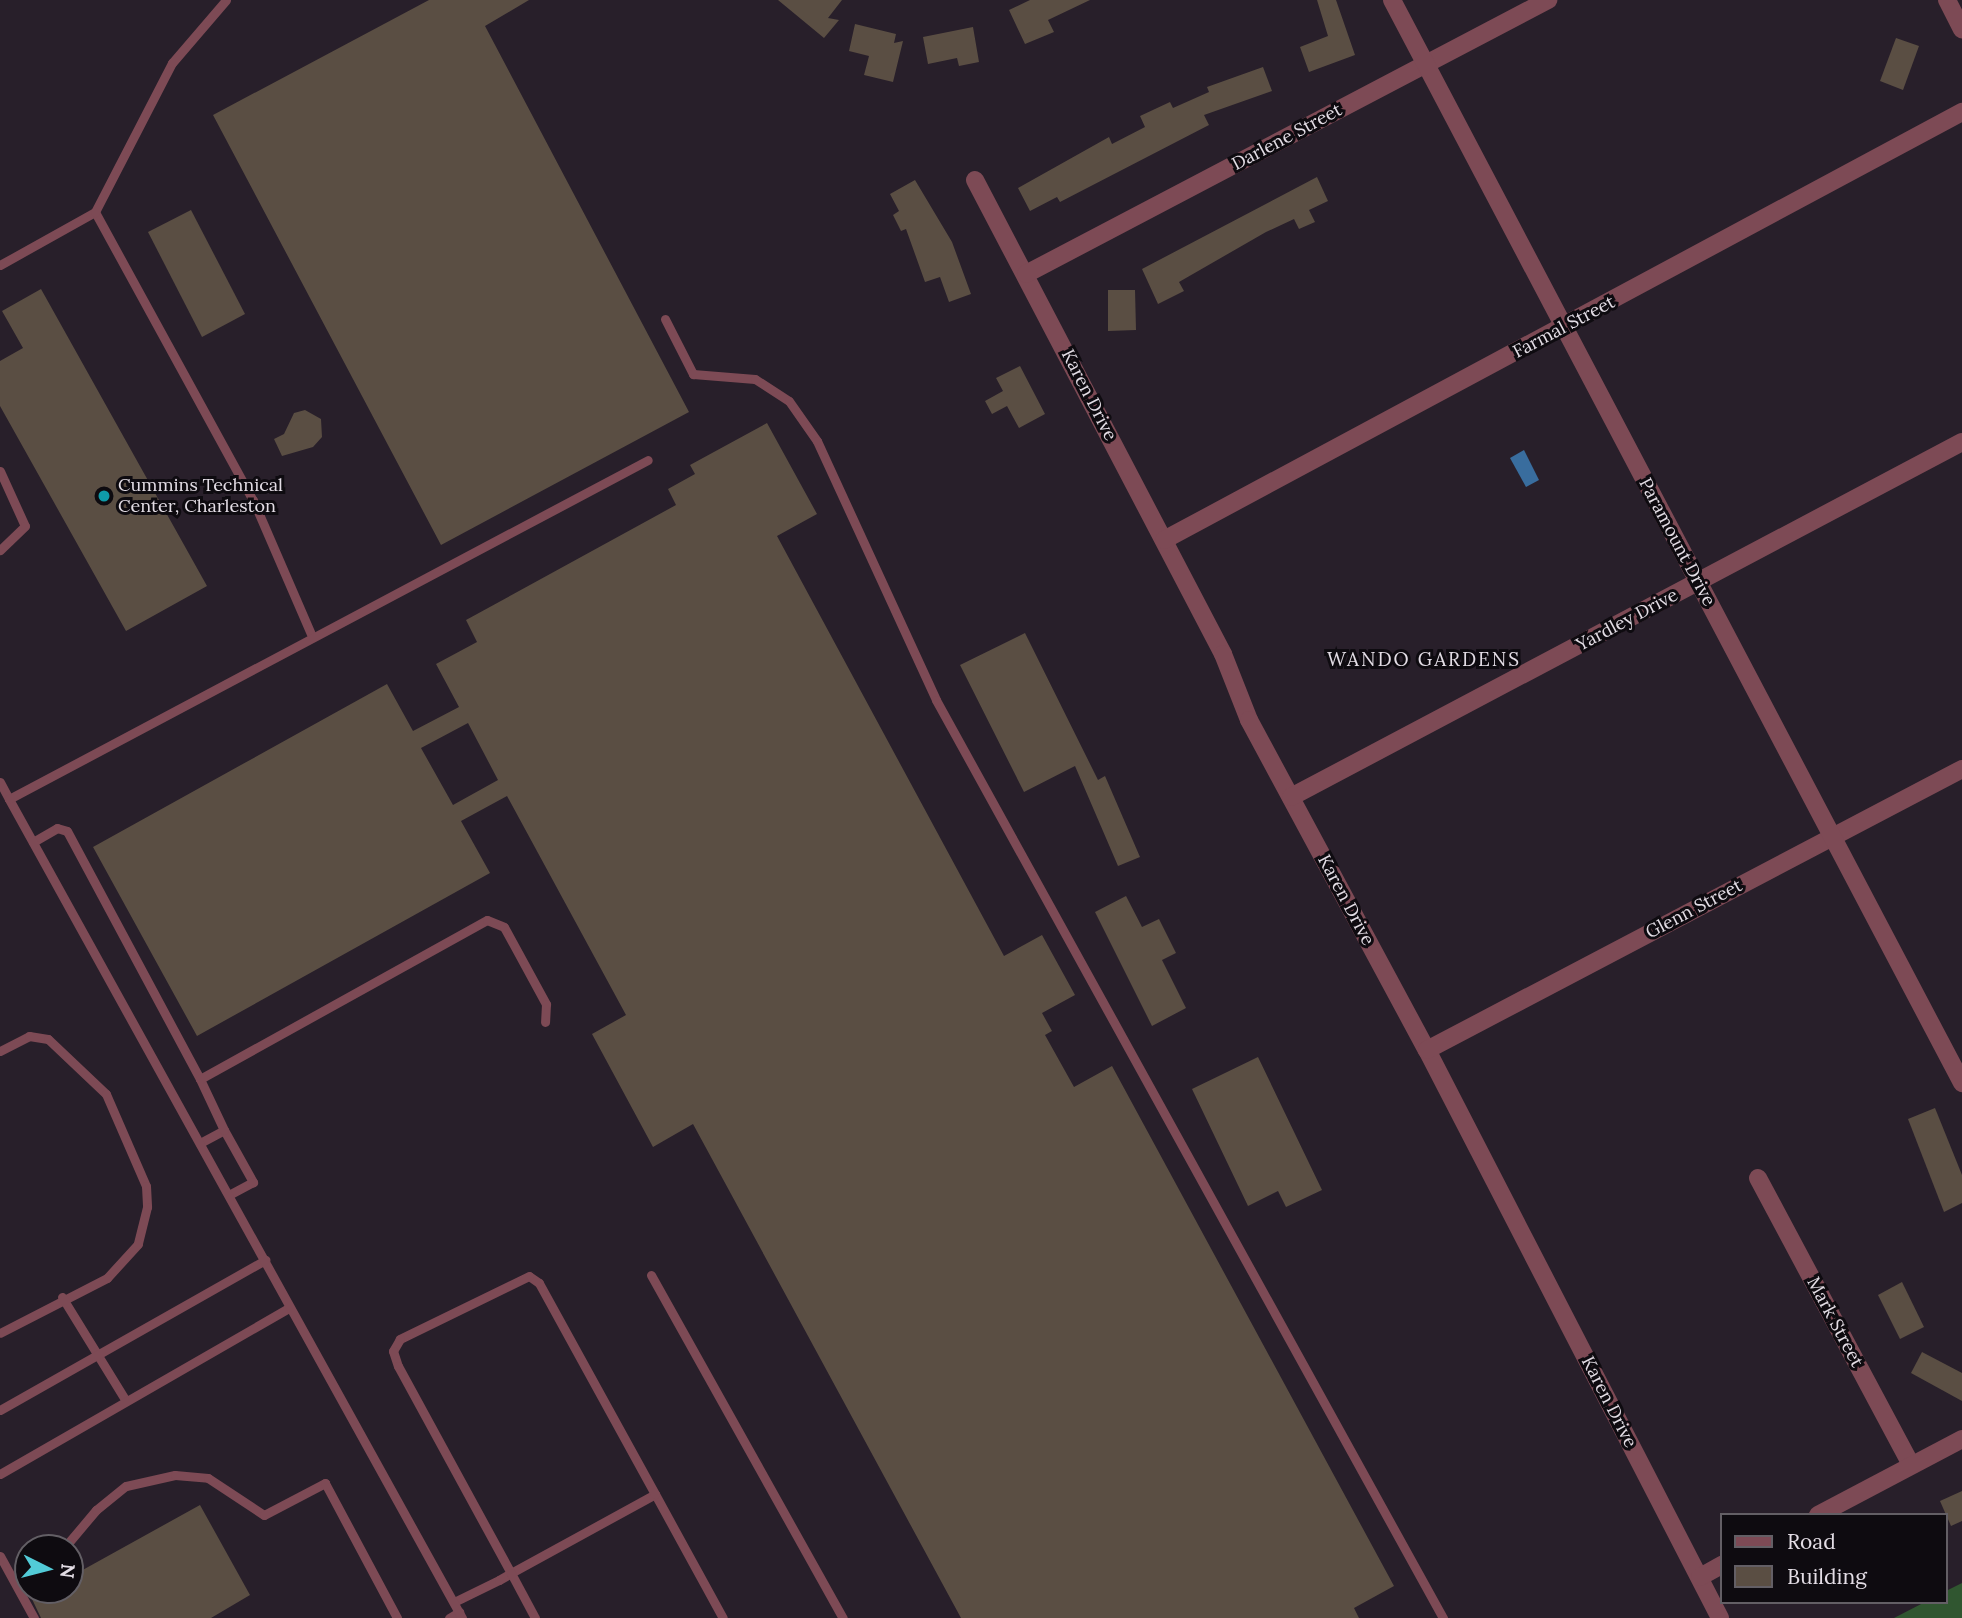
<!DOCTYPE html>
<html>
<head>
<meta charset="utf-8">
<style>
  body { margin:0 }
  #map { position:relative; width:1962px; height:1618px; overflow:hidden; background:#281f2a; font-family:Lora,serif }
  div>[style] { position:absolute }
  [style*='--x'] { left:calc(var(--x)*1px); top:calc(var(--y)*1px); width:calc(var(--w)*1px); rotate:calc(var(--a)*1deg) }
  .green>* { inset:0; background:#305630 }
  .water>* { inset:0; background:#396d9e }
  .building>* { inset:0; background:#5a4e43 }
  .service>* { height:9px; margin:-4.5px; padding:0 4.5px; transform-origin:4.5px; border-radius:4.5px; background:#7d4a55 }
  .minor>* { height:18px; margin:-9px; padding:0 9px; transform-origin:9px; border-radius:9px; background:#7d4a55 }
  .tertiary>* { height:18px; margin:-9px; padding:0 9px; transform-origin:9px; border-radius:9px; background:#7d4a55 }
  .dots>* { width:19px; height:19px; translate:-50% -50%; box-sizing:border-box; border:4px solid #0e0b10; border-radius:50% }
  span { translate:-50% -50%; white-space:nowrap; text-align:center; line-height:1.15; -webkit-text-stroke:6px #0e0b10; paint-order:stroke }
  .street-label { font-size:18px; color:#e3dde5 }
  .poi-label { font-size:18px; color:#e3dde5 }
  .left { translate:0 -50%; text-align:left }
  .neighbourhood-label { font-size:19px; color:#e3dde5; letter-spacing:2px }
  .legend { position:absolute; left:1720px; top:1513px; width:228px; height:91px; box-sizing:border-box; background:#0e0b10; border:2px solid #635f65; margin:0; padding:9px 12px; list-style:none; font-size:21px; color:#e3dde5 }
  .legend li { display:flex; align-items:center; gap:14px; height:35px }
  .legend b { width:35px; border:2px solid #635f65 }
  .north { position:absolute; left:14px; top:1534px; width:70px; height:70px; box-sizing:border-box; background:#0e0b10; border:2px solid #635f65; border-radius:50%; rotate:96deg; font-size:19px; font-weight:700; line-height:28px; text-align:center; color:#e3dde5 }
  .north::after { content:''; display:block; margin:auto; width:24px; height:32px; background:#52cbd7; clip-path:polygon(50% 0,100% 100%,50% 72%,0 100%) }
</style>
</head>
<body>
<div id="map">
  <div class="green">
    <div style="clip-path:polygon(1962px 1583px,1962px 1618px,1894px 1618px,1925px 1602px,1946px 1602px,1946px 1591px)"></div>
  </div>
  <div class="water">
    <div style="clip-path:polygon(1524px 450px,1539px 480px,1526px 487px,1510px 458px)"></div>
  </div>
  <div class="building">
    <div style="clip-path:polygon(429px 0,529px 0,485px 26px,689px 412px,441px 545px,213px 115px)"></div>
    <div style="clip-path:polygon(778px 0,842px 0,828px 18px,839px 20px,824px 38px)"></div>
    <div style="clip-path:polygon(1030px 0,1090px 0,1048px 20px,1054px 32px,1025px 44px,1009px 10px)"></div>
    <div style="clip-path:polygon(1317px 0,1336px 0,1355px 55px,1309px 72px,1300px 47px,1328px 36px)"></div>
    <div style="clip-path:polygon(855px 24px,896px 34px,894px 43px,903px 41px,893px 82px,864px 75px,869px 56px,849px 51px)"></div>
    <div style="clip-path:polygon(973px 27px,979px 62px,959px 66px,957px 58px,928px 64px,923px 37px)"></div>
    <div style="clip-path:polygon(1896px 38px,1919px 46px,1903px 90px,1880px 81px)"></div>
    <div style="clip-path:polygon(1263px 67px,1272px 91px,1204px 115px,1209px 125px,1060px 202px,1057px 197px,1030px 211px,1018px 188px,1109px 137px,1112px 144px,1145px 127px,1140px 116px,1170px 102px,1173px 108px,1209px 92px,1207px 87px)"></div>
    <div style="clip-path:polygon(1317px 177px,1328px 201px,1309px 210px,1315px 222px,1299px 229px,1294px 219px,1266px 232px,1179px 282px,1184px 291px,1158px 304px,1142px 269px)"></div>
    <div style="clip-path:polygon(915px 180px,952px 242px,971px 294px,949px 302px,940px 277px,925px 282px,906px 229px,901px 231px,893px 215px,899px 211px,890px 194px)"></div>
    <div style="clip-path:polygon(191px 210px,245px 314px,202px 337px,148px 232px)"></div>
    <div style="clip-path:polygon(41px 289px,207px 586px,126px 631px,0 406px,0 361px,23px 348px,2px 311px)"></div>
    <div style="clip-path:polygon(1108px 290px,1135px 290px,1136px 330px,1108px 331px)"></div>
    <div style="clip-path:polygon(1020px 366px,1045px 414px,1019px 428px,1007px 406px,992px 414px,985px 401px,1003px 391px,996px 378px)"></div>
    <div style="clip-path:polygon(305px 410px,321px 419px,322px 437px,313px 447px,282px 456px,274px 439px,284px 434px,294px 413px)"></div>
    <div style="clip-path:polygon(evenodd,767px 423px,817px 514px,777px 536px,1004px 956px,1042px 935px,1075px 995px,1042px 1013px,1052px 1031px,1045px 1035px,1074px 1087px,1112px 1066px,1394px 1586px,1354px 1608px,1359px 1618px,961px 1618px,693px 1124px,653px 1147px,592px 1034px,626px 1015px,507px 796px,461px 821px,490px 873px,197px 1036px,93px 847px,387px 684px,413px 731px,459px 707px,436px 664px,477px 642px,466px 620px,676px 505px,668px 489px,695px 474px,690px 465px,767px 423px,468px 723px,498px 780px,453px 805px,421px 748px,468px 723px)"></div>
    <div style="clip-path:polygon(1025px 633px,1098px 780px,1105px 776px,1140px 857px,1118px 866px,1075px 766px,1024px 792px,960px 665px)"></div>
    <div style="clip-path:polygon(1126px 896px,1142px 927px,1159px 919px,1176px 953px,1162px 960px,1186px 1008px,1152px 1026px,1095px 912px)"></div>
    <div style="clip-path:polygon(1258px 1057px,1322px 1190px,1286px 1207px,1278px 1191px,1248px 1206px,1192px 1089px)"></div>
    <div style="clip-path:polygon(1935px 1108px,1962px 1175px,1962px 1203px,1944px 1212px,1908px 1119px)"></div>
    <div style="clip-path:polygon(1902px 1282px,1924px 1327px,1900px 1339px,1878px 1295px)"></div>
    <div style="clip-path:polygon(1922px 1352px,1962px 1373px,1962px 1401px,1911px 1373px)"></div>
    <div style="clip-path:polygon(1962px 1491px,1962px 1521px,1951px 1526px,1940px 1501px)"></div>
    <div style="clip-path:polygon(200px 1505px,250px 1595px,211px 1618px,41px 1618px,32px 1599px,47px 1590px,70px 1590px,70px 1577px)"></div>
  </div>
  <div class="service">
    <div style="--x:95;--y:212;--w:328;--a:61.3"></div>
    <div style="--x:253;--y:500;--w:146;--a:66.6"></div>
    <div style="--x:0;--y:265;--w:109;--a:-29.2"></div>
    <div style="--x:95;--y:212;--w:168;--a:-62.7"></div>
    <div style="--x:172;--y:63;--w:83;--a:-49.4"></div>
    <div style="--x:665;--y:319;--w:62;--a:63"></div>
    <div style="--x:693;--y:374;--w:62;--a:4.6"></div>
    <div style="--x:755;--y:379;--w:40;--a:32.9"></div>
    <div style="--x:789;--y:401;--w:49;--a:55"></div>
    <div style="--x:817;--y:441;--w:285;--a:65.3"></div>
    <div style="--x:936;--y:700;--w:1049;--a:61.09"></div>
    <div style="--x:0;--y:471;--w:60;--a:65.6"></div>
    <div style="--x:25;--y:526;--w:35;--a:136"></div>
    <div style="--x:0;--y:782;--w:19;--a:62"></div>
    <div style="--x:33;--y:842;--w:28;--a:-30"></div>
    <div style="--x:57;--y:828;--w:10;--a:17"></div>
    <div style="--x:67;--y:831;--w:281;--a:61.8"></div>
    <div style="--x:0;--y:1051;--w:33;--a:-27"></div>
    <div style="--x:29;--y:1036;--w:19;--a:9"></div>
    <div style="--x:48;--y:1039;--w:80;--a:43.5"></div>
    <div style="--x:106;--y:1094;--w:100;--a:66.5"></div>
    <div style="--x:146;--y:1186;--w:21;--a:87"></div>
    <div style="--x:147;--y:1207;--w:38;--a:104"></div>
    <div style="--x:138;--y:1244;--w:46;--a:132.4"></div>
    <div style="--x:107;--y:1278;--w:120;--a:152.8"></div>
    <div style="--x:224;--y:1130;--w:60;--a:60.9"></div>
    <div style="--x:253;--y:1182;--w:27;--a:152"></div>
    <div style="--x:200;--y:1143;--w:27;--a:-28"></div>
    <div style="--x:224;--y:1130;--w:56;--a:-115.2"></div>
    <div style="--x:200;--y:1079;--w:328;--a:-29"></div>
    <div style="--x:487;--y:920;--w:18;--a:22"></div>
    <div style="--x:504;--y:927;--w:88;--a:61.4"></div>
    <div style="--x:546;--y:1004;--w:18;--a:93"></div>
    <div style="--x:651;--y:1275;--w:393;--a:60.8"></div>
    <div style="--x:62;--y:1297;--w:122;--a:58.4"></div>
    <div style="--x:0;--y:1410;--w:305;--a:-29.5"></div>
    <div style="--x:0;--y:1474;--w:333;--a:-29.9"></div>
    <div style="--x:655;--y:1494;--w:141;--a:61.3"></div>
    <div style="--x:64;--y:1548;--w:50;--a:-49.9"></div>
    <div style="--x:96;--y:1510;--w:38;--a:-39"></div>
    <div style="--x:126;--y:1486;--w:50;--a:-12.7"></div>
    <div style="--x:175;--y:1475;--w:33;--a:5"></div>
    <div style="--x:208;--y:1478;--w:67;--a:33.5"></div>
    <div style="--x:264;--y:1515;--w:69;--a:-27.7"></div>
    <div style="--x:325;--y:1483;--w:153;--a:61.9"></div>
    <div style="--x:0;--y:1556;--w:71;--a:61.3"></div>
    <div style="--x:454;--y:1602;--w:50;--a:-26.1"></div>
    <div style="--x:499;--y:1580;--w:14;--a:-30"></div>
    <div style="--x:511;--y:1573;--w:164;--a:-28.7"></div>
    <div style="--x:655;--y:1494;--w:241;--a:-118.8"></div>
    <div style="--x:539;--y:1283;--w:12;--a:-145"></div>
    <div style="--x:529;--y:1276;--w:144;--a:154"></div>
    <div style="--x:400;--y:1339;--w:14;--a:120"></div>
    <div style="--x:393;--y:1351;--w:16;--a:72"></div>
    <div style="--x:398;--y:1366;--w:236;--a:61.4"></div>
    <div style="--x:511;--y:1573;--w:51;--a:61.9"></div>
    <div style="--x:449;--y:1618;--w:12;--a:-31"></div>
    <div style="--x:462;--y:1618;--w:936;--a:-118.95"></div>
    <div style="--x:9;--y:799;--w:723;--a:-27.95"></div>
  </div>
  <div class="minor">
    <div style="--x:1947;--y:0;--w:33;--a:63"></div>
    <div style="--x:975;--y:180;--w:535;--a:62.38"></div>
    <div style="--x:1223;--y:654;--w:71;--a:68.5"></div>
    <div style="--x:1249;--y:720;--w:375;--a:61.7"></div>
    <div style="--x:1427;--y:1050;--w:639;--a:62.71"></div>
    <div style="--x:1026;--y:274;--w:590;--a:-27.7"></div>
    <div style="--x:1164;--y:540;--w:906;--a:-28.21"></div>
    <div style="--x:1291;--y:797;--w:759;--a:-27.88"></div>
    <div style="--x:1427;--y:1050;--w:604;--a:-27.71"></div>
    <div style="--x:1758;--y:1178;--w:325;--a:61.9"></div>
    <div style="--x:1818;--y:1515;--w:163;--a:-27.8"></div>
    <div style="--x:1700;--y:1577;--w:25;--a:-29"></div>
  </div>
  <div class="tertiary">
    <div style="--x:1392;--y:0;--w:1224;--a:62.24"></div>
  </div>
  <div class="dots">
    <div style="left:104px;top:496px;background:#0f9aa8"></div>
  </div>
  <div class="street-label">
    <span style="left:1287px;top:137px;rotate:-28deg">Darlene Street</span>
    <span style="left:1564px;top:327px;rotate:-28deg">Farmal Street</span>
    <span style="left:1089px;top:395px;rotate:63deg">Karen Drive</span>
    <span style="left:1677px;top:542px;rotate:62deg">Paramount Drive</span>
    <span style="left:1627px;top:620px;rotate:-28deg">Yardley Drive</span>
    <span style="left:1346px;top:900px;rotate:62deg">Karen Drive</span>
    <span style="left:1694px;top:909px;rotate:-28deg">Glenn Street</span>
    <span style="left:1835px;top:1322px;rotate:62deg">Mark Street</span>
    <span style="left:1609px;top:1402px;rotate:63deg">Karen Drive</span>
  </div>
  <div class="poi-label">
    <span class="left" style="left:118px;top:496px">Cummins Technical<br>Center, Charleston</span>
  </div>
  <div class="neighbourhood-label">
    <span style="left:1424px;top:660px">WANDO GARDENS</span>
  </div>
  <ul class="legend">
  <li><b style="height:9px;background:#7d4a55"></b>Road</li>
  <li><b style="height:19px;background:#5a4e43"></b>Building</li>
  </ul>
  <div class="north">N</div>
</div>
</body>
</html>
